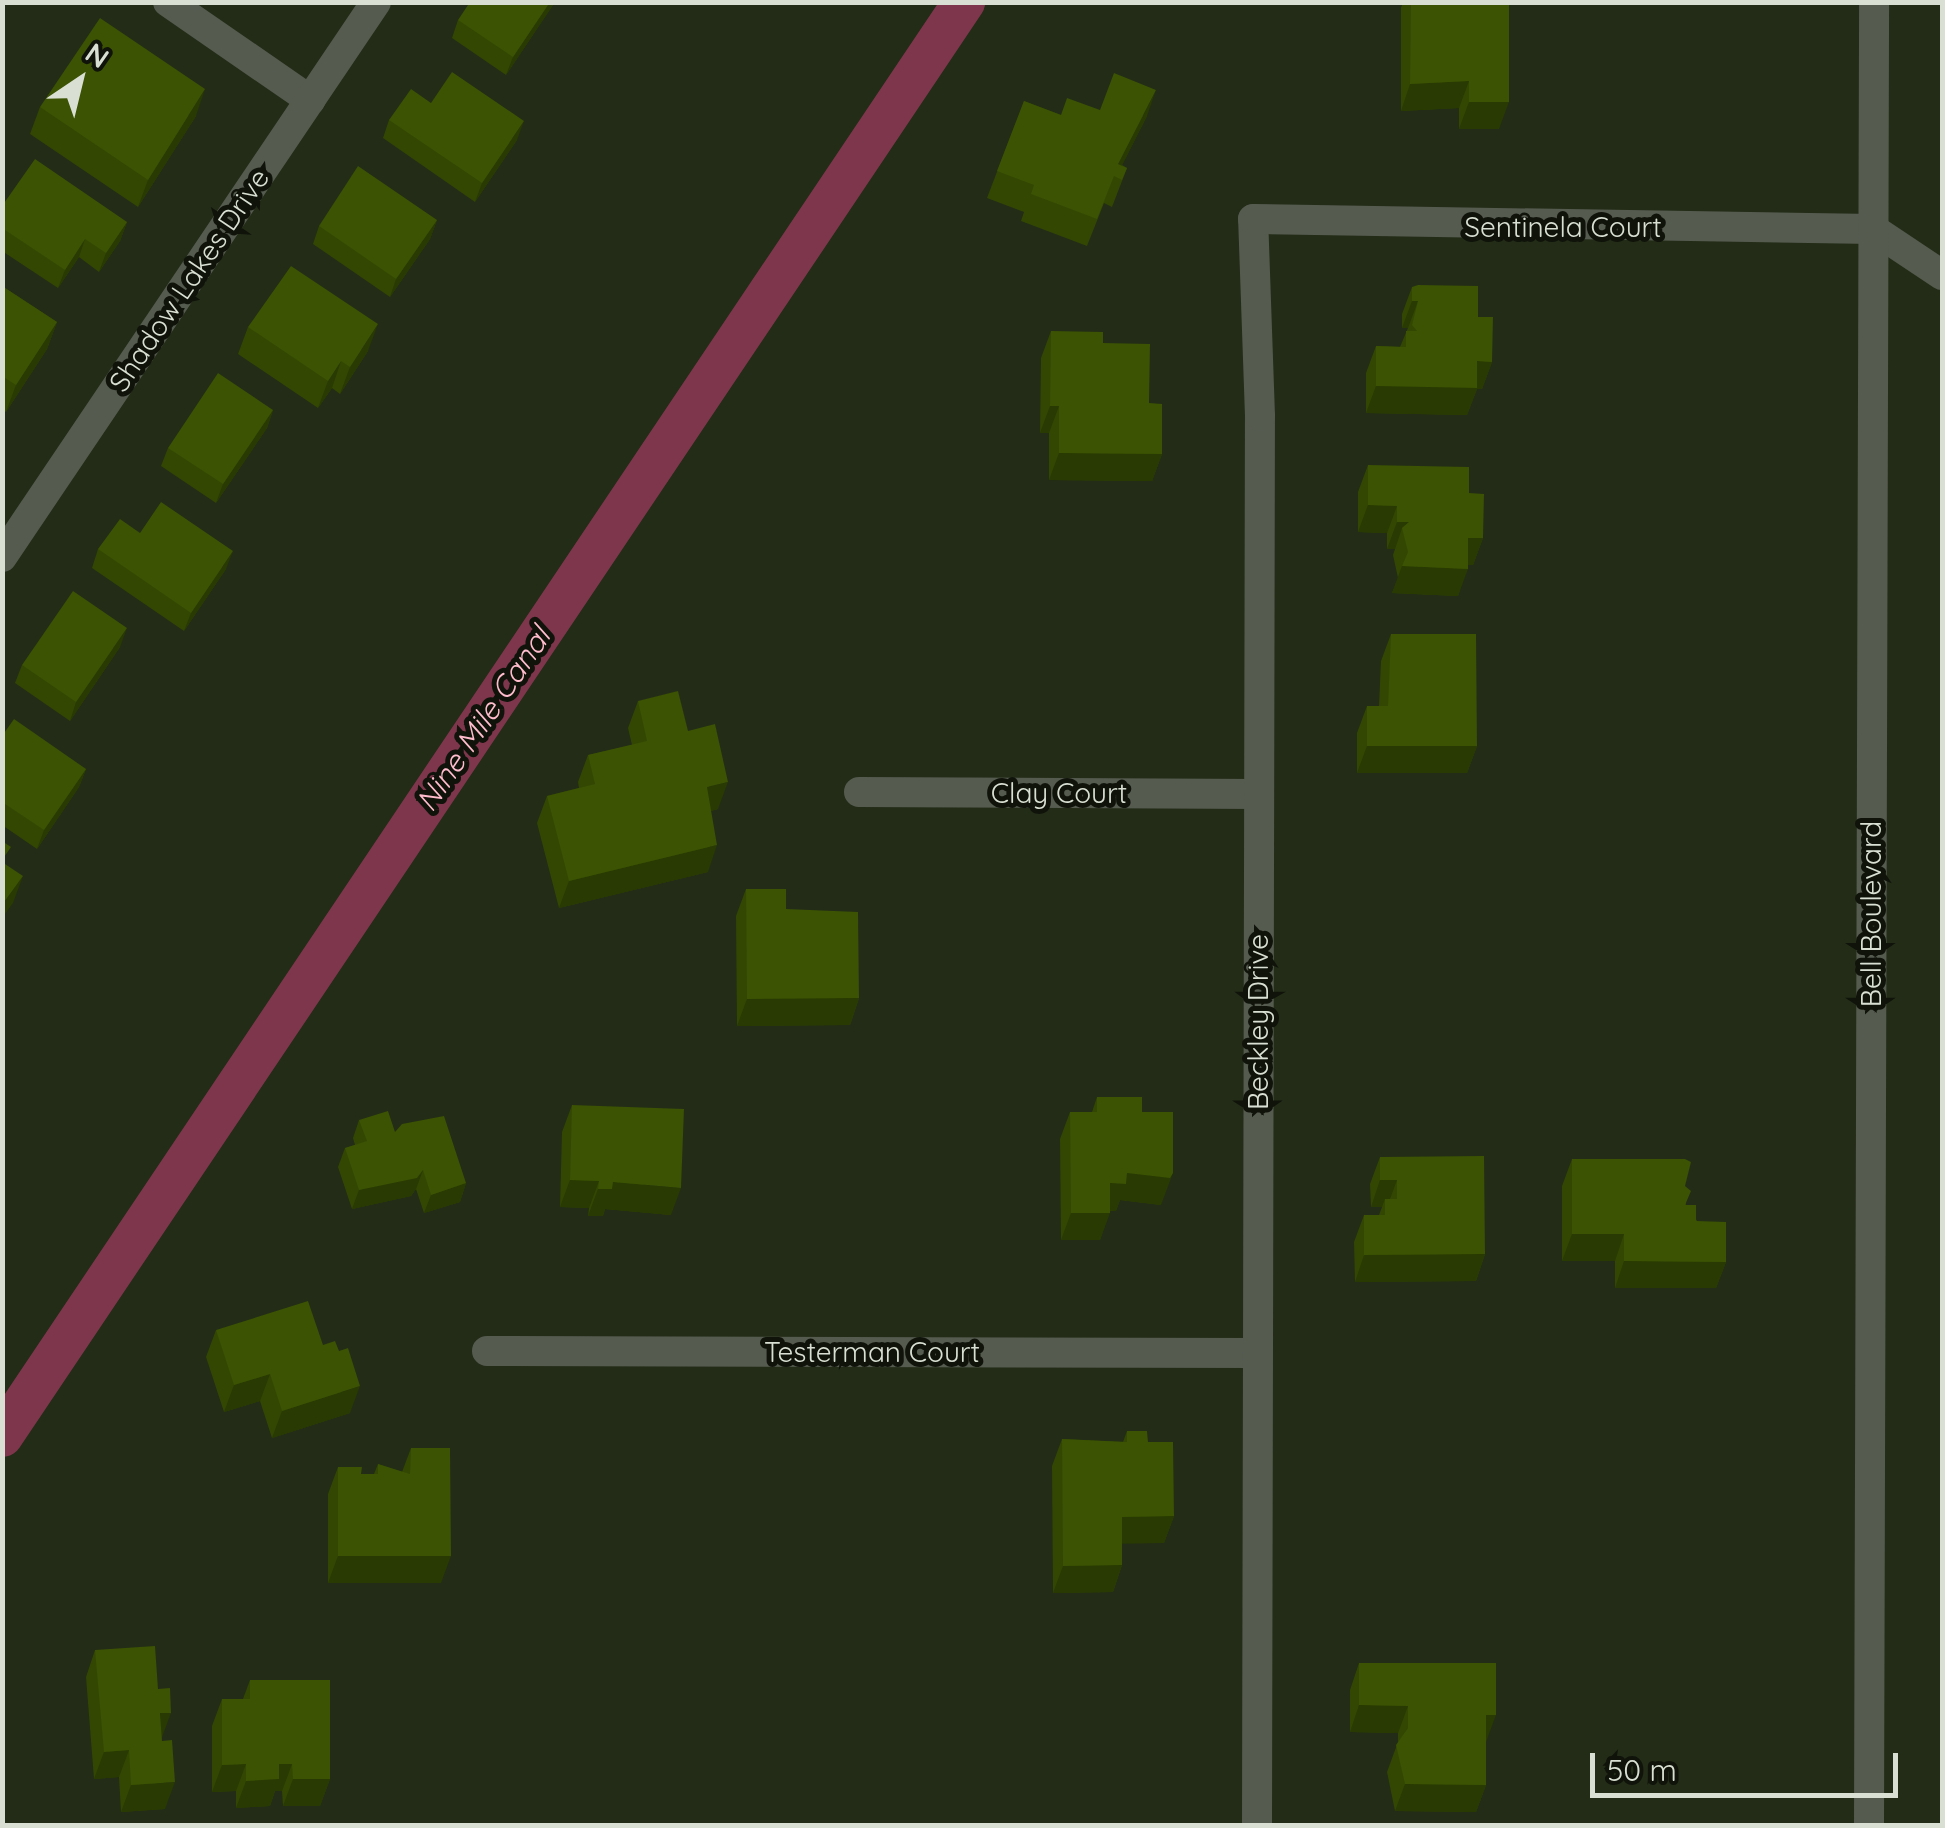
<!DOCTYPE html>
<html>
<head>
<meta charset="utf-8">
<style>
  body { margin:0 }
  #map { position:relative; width:1945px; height:1828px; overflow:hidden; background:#232c17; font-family:Quicksand,sans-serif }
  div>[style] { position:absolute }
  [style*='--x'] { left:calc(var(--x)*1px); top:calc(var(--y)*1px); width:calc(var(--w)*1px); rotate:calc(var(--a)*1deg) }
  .canal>* { height:42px; margin:-21px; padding:0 21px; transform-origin:21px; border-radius:21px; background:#7e364c }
  .minor>* { height:30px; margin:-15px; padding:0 15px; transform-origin:15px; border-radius:15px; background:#565b50 }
  .wall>* { inset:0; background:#334703 }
  .shaded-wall>* { inset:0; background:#293a02 }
  .building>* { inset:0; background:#3b5303 }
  span { translate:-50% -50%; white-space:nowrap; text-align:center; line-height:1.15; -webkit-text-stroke:10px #0f130a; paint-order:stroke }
  .street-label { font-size:28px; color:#d9dfd2 }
  .water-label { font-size:30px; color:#ffbccc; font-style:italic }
  .frame { position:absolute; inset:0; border:5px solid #d9dfd2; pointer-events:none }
  .north { position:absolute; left:30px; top:30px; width:100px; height:100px; -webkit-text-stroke:8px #0f130a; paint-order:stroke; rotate:35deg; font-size:28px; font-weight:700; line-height:40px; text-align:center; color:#d9dfd2 }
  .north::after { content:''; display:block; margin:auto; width:35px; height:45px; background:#d9dfd2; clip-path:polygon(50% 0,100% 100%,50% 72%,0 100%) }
  .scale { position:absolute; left:1590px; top:1753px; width:308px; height:45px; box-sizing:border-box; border:5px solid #d9dfd2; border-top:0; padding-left:12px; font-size:30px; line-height:35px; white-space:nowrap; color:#d9dfd2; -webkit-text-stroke:8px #0f130a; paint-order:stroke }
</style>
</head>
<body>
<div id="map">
  <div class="canal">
    <div style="--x:2;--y:1436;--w:1727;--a:-56.14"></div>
  </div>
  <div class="minor">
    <div style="--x:168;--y:2;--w:173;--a:34.6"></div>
    <div style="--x:2;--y:557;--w:669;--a:-56.02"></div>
    <div style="--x:859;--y:792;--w:400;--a:0.3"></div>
    <div style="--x:487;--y:1351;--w:771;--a:0.15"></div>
    <div style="--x:1257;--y:1826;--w:1410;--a:-89.88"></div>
    <div style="--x:1260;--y:416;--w:197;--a:-92"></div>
    <div style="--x:1253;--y:219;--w:620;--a:0.92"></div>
    <div style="--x:1873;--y:229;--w:83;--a:33.7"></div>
    <div style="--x:1869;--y:1826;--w:1824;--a:-89.84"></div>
  </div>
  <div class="wall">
    <div style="clip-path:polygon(555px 2px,506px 75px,452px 38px,458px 20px)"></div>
    <div style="clip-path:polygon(1403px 2px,1509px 2px,1499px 129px,1459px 129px,1459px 108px,1401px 111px,1401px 8px)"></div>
    <div style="clip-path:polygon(1024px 101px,1061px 115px,1100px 110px,1147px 116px,1122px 165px,1127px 168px,1112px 207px,1104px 203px,1087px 246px,1021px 221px,1024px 212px,987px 198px)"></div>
    <div style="clip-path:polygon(431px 103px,517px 140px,475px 202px,383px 138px,389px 120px)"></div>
    <div style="clip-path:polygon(40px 107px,196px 116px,138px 207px,30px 134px)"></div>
    <div style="clip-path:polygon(2px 206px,127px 222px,120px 241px,99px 272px,79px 257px,58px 288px,2px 251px)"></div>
    <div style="clip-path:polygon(437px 220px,430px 239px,390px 297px,313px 244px,319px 226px)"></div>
    <div style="clip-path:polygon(2px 286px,57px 322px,47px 349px,6px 412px,2px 409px)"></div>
    <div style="clip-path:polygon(1412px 287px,1478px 317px,1492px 362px,1482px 389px,1477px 389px,1467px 415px,1366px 413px,1366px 373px,1376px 346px,1400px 347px,1408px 328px,1402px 328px,1402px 314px)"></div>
    <div style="clip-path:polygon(248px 327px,368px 351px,340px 394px,332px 388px,318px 408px,238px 354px)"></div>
    <div style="clip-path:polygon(1051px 331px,1103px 343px,1149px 403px,1162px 454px,1152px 481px,1049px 480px,1049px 433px,1040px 433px,1041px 358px)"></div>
    <div style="clip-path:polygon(273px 410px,267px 428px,216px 503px,161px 466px,168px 448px)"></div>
    <div style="clip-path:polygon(1368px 465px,1469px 493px,1483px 538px,1473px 565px,1468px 565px,1458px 596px,1392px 593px,1398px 578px,1393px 555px,1395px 549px,1387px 549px,1387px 533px,1358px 532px,1358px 492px)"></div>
    <div style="clip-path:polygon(140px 533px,226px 569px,184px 631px,92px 568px,98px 549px)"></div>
    <div style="clip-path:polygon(1391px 634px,1477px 746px,1467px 773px,1357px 773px,1357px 733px,1367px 706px,1379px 706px,1381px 661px)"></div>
    <div style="clip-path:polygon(120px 647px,70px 721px,15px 683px,22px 665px)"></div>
    <div style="clip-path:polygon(638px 701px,688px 731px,718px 809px,711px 811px,708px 872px,559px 908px,537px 823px,547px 796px,579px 788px,578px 782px,588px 755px,632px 745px,628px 728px)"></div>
    <div style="clip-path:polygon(2px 736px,86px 769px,79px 787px,37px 849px,2px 825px)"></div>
    <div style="clip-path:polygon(746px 889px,786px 909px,859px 998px,850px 1025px,737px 1026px,736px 916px)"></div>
    <div style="clip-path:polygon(1097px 1097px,1142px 1112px,1161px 1205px,1120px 1200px,1116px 1211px,1110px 1211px,1100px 1240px,1061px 1240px,1060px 1139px,1070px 1112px,1092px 1112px)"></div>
    <div style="clip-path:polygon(572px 1105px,671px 1215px,605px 1209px,603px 1216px,588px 1216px,589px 1208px,560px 1207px,562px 1132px)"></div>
    <div style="clip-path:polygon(359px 1120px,395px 1132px,466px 1183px,460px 1202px,424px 1213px,416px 1189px,411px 1196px,352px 1209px,338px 1167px,345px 1148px,355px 1145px,353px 1138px)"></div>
    <div style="clip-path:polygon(1380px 1157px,1485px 1254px,1476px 1281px,1355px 1282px,1354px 1242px,1364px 1215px,1379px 1215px,1382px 1207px,1371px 1207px,1370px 1184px)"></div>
    <div style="clip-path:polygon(1572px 1159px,1685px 1186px,1686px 1205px,1726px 1262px,1716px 1288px,1615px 1288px,1615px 1261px,1562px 1261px,1562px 1186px)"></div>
    <div style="clip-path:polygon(216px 1330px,323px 1345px,350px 1413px,272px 1438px,260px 1401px,224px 1412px,206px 1357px)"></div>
    <div style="clip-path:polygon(1127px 1431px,1148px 1442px,1174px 1516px,1164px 1543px,1122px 1543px,1122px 1565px,1113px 1592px,1053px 1593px,1052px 1466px,1062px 1439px,1123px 1442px)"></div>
    <div style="clip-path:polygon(411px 1448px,441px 1583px,328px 1583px,328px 1494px,338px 1467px,361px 1474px,374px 1474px,378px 1464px,402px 1472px)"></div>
    <div style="clip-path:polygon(95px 1650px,158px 1689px,165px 1809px,121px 1812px,119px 1777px,94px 1779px,86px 1677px)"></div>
    <div style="clip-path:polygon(1359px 1663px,1486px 1742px,1486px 1785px,1476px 1812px,1395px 1811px,1387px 1772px,1398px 1742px,1398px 1733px,1350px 1732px,1350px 1690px)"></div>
    <div style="clip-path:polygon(250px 1680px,330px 1779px,320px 1806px,283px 1806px,282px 1791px,275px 1791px,270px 1806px,236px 1808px,236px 1791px,212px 1792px,212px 1726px,222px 1699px,243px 1699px)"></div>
  </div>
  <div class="shaded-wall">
    <div style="clip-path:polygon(550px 2px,555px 2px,506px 75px,513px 57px)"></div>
    <div style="clip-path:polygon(1469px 81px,1459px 108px,1401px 111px,1410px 84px)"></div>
    <div style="clip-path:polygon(205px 89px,196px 116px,138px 207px,148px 180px)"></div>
    <div style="clip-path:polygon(1156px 90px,1147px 116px,1116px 177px,1118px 164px)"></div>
    <div style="clip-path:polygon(1469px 102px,1509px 102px,1499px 129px,1459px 129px)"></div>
    <div style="clip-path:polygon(524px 121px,517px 140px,475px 202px,482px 183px)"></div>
    <div style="clip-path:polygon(437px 220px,430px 239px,390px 297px,396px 279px)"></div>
    <div style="clip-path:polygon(127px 222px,120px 241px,99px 272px,106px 253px)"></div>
    <div style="clip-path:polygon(85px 239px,79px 257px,58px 288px,65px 270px)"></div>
    <div style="clip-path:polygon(1412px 301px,1418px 301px,1408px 328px,1402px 328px)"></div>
    <div style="clip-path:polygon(57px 322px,47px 349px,6px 412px,16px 385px)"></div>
    <div style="clip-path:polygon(378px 324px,368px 351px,340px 394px,350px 367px)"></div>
    <div style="clip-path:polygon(341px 361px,332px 388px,318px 408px,328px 381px)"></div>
    <div style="clip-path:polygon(1477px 361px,1492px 362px,1482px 389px,1477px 389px,1467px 415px,1366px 413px,1376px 386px)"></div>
    <div style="clip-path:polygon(1050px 406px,1059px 406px,1049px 433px,1040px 433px)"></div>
    <div style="clip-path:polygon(273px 410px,267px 428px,216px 503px,223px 484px)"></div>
    <div style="clip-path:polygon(1059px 453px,1162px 454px,1152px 481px,1049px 480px)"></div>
    <div style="clip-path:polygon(1368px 505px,1397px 506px,1387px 533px,1358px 532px)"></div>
    <div style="clip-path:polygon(1397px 522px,1409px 522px,1402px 528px,1395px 549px,1387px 549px)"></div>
    <div style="clip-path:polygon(1468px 538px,1483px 538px,1473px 565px,1458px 565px)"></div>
    <div style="clip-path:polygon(233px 551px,226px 569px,184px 631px,191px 613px)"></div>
    <div style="clip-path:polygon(1402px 566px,1468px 569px,1458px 596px,1392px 593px)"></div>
    <div style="clip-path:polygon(127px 628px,120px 647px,70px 721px,76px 702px)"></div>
    <div style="clip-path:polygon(1367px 746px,1477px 746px,1467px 773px,1357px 773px)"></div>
    <div style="clip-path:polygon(86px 769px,79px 787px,37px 849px,44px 830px)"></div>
    <div style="clip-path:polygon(728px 782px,718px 809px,697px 814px,707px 787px)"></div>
    <div style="clip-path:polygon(717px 845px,708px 872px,559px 908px,569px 881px)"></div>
    <div style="clip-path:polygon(23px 876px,13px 903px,2px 918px,2px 905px)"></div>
    <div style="clip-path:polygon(859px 998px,850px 1025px,737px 1026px,747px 999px)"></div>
    <div style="clip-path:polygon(423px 1170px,416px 1189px,411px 1196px,352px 1209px,359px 1190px)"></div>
    <div style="clip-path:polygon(1127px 1173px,1173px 1173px,1161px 1205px,1120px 1200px,1116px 1211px,1100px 1210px,1110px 1183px)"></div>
    <div style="clip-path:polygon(570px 1180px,599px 1181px,589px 1208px,560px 1207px)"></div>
    <div style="clip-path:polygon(1380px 1180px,1397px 1180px,1387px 1207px,1385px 1199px,1382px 1207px,1371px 1207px)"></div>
    <div style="clip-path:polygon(613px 1182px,681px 1188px,671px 1215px,605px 1209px,603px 1216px,588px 1216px,598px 1189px)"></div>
    <div style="clip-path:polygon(466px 1183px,460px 1202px,424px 1213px,431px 1195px)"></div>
    <div style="clip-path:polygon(1071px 1213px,1110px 1213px,1100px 1240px,1061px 1240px)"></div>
    <div style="clip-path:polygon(1572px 1234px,1624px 1234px,1615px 1261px,1562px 1261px)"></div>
    <div style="clip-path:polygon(1485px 1254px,1476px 1281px,1355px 1282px,1364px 1255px)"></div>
    <div style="clip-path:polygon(1624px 1261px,1726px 1262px,1716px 1288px,1615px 1288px)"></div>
    <div style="clip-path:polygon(270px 1374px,260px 1401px,224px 1412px,234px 1385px)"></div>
    <div style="clip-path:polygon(360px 1386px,350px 1413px,272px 1438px,282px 1411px)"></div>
    <div style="clip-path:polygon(1174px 1516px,1164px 1543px,1112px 1544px,1122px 1517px)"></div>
    <div style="clip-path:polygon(338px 1556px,451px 1556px,441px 1583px,328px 1583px)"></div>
    <div style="clip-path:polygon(1122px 1565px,1113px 1592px,1053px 1593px,1063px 1566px)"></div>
    <div style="clip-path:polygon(1359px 1705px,1408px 1706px,1398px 1733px,1350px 1732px)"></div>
    <div style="clip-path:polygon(160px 1713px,171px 1713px,161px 1740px)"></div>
    <div style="clip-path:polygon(1486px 1715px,1496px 1715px,1486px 1742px)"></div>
    <div style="clip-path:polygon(129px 1750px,119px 1777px,94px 1779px,104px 1752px)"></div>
    <div style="clip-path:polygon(246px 1764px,236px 1791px,212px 1792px,222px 1765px)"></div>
    <div style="clip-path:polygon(279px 1764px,292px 1764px,282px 1791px,275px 1791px,270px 1806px,236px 1808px,246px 1781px)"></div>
    <div style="clip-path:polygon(293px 1779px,330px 1779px,320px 1806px,283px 1806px)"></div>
    <div style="clip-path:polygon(175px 1782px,165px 1809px,121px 1812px,131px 1785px)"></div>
    <div style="clip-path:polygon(1405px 1784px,1486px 1785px,1476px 1812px,1395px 1811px)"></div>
  </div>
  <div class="building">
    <div style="clip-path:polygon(470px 2px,550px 2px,513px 57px,458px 20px)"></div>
    <div style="clip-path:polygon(1411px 2px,1509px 2px,1509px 102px,1469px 102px,1469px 81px,1410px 84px)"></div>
    <div style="clip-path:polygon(100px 18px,205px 89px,148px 180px,40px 107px)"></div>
    <div style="clip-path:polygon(452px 72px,524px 121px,482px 183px,389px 120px,411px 89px,431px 103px)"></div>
    <div style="clip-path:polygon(1114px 73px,1156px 90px,1118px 164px,1127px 168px,1122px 180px,1114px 176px,1097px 219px,1031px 194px,1034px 185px,997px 171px,1024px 101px,1061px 115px,1067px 98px,1100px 110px)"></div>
    <div style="clip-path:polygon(35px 159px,127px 222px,106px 253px,85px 239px,65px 270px,2px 228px,2px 206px)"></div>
    <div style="clip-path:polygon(358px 166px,437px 220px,396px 279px,319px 226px)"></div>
    <div style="clip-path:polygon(291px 266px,378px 324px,350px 367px,341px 361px,328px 381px,248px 327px)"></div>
    <div style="clip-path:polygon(1418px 285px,1478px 286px,1478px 317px,1493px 317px,1492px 362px,1477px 361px,1477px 388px,1376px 386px,1376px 346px,1406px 347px,1406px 331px,1417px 331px,1412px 325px,1418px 301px,1412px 301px,1412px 287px)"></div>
    <div style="clip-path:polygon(2px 286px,57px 322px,16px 385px,2px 376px)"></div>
    <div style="clip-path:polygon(1051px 331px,1103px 332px,1103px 343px,1150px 344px,1149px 403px,1162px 404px,1162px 454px,1059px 453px,1059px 406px,1050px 406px)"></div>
    <div style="clip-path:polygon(218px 373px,273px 410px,223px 484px,168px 448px)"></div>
    <div style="clip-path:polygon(1368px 465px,1469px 467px,1469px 493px,1484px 494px,1483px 538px,1468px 538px,1468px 569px,1402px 566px,1408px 552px,1402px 528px,1409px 522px,1397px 522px,1397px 506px,1368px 505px)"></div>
    <div style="clip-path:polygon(161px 502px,233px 551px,191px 613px,98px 549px,120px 519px,140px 533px)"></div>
    <div style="clip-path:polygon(73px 591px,127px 628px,76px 702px,22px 665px)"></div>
    <div style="clip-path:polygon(1391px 634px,1476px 634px,1477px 746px,1367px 746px,1367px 706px,1388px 706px)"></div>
    <div style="clip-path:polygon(678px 691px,688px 731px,715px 724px,728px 782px,707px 787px,717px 845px,569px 881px,547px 796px,595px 784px,588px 755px,647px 741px,638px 701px)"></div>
    <div style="clip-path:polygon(14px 719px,86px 769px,44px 830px,2px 802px,2px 736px)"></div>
    <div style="clip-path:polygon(2px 841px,11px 847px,2px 860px)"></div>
    <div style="clip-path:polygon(2px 862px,23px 876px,2px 905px)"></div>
    <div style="clip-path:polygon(746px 889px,786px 889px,786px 909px,858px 912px,859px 998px,747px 999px)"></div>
    <div style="clip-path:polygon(1097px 1097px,1142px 1097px,1142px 1112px,1173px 1112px,1173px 1173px,1170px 1178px,1127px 1173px,1126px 1184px,1110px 1183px,1110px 1213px,1071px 1213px,1070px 1112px,1097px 1112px)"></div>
    <div style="clip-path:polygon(572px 1105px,684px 1109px,681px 1188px,613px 1182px,612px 1189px,598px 1189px,599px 1181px,570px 1180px)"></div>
    <div style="clip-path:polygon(388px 1111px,395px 1132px,402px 1124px,444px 1116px,466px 1183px,431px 1195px,423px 1170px,417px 1178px,359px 1190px,345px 1148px,367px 1141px,359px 1120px)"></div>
    <div style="clip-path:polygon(1484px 1156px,1485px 1254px,1364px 1255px,1364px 1215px,1385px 1215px,1385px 1199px,1397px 1199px,1397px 1180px,1380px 1180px,1380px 1157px)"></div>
    <div style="clip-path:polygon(1572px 1159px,1685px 1159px,1691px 1162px,1685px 1186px,1691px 1191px,1685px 1205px,1696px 1205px,1696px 1221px,1726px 1222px,1726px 1262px,1624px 1261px,1624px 1234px,1572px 1234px)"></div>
    <div style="clip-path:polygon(308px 1301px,323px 1345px,335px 1341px,339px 1351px,348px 1348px,360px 1386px,282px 1411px,270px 1374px,234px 1385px,216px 1330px)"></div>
    <div style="clip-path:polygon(1127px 1431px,1147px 1431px,1148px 1442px,1173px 1442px,1174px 1516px,1122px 1517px,1122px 1565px,1063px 1566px,1062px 1439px,1127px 1442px)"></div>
    <div style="clip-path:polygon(411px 1448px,450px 1448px,451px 1556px,338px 1556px,338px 1467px,362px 1467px,361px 1474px,378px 1474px,378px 1464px,410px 1474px)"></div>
    <div style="clip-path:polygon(155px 1646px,158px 1689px,170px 1688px,171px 1713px,160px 1713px,162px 1741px,172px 1740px,175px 1782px,131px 1785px,129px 1750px,104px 1752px,95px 1650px)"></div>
    <div style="clip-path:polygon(1359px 1663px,1496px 1663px,1496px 1715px,1486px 1715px,1486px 1785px,1405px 1784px,1396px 1745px,1408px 1728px,1408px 1706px,1359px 1705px)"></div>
    <div style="clip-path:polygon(250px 1680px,330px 1680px,330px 1779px,293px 1779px,292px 1764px,279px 1764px,279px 1779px,246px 1781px,246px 1764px,222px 1765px,222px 1699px,250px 1699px)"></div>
  </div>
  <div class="street-label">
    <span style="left:1563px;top:227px">Sentinela Court</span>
    <span style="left:189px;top:280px;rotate:-56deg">Shadow Lakes Drive</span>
    <span style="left:1059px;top:793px">Clay Court</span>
    <span style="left:1871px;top:914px;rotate:-90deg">Bell Boulevard</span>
    <span style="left:1258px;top:1022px;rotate:-90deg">Beckley Drive</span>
    <span style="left:872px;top:1352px">Testerman Court</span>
  </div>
  <div class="water-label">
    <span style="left:483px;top:719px;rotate:-56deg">Nine Mile Canal</span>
  </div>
  <div class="frame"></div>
  <div class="north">N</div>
  <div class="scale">50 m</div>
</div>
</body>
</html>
